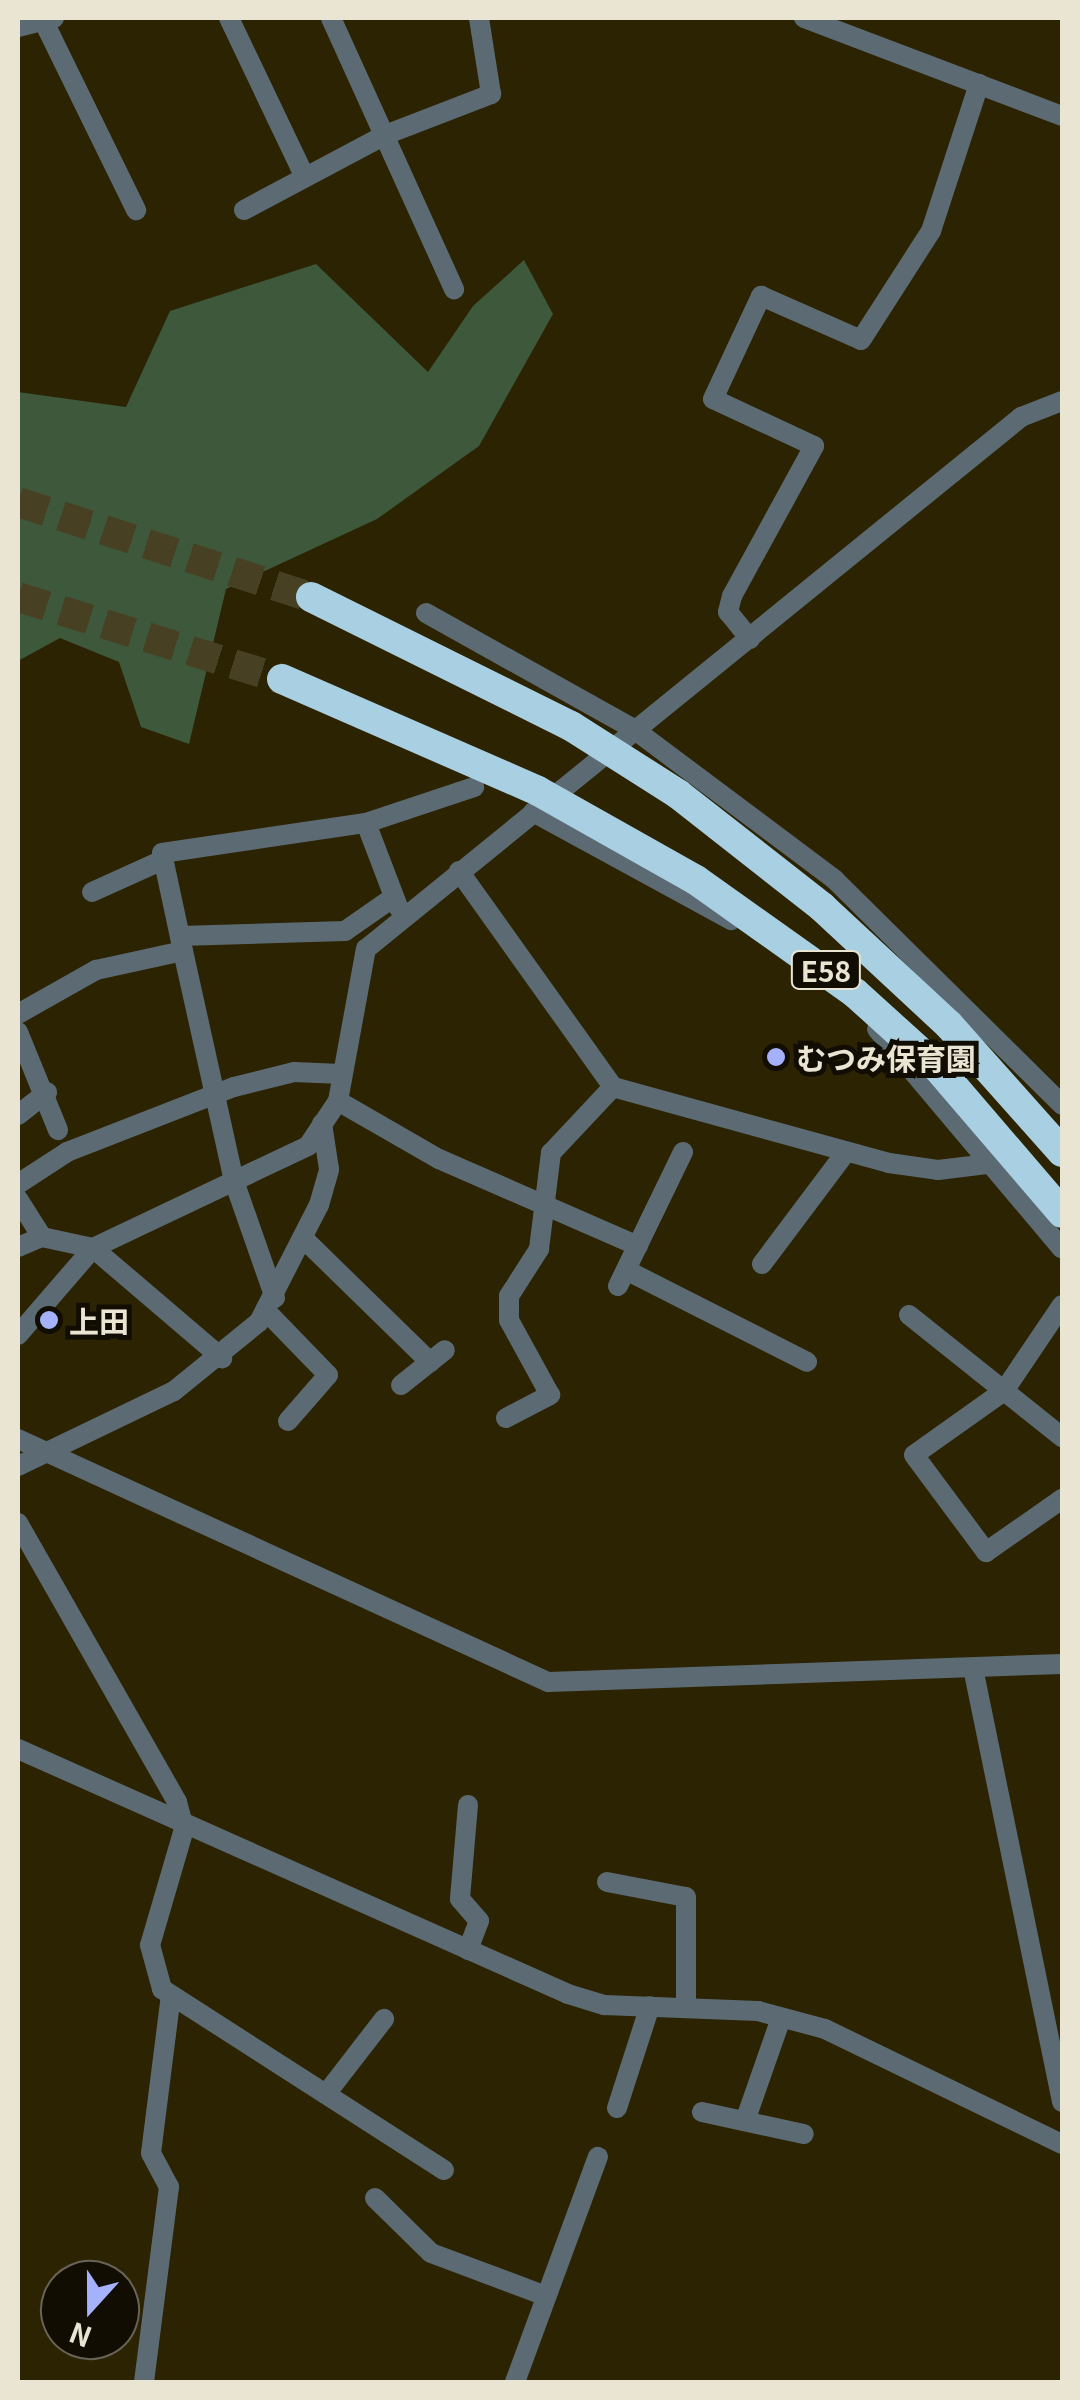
<!DOCTYPE html>
<html>
<head>
<meta charset="utf-8">
<style>
  body { margin:0 }
  #map { position:relative; width:1080px; height:2400px; overflow:hidden; background:#2c2303; font-family:Georgia,"Noto Sans JP",serif }
  div>[style] { position:absolute }
  [style*='--x'] { left:calc(var(--x)*1px); top:calc(var(--y)*1px); width:calc(var(--w)*1px); rotate:calc(var(--a)*1deg) }
  .forest>* { inset:0; background:#3d583a }
  .highway-tunnel>* { height:30px; margin-top:-15px; transform-origin:0; background:repeating-linear-gradient(90deg,#484022 0 30px,transparent 0 45px) }
  .minor>* { height:20px; margin:-10px; padding:0 10px; transform-origin:10px; border-radius:10px; background:#5c6b73 }
  .highway>* { height:30px; margin:-15px; padding:0 15px; transform-origin:15px; border-radius:15px; background:#a9cfe3 }
  .highway-bridge>* { height:30px; margin:-15px; padding:0 15px; transform-origin:15px; border-radius:15px; background:#a9cfe3 }
  .dots>* { width:28px; height:28px; translate:-50% -50%; box-sizing:border-box; border:5px solid #110d03; border-radius:50% }
  span { translate:-50% -50%; white-space:nowrap; text-align:center; line-height:1.15; -webkit-text-stroke:10px #110d03; paint-order:stroke }
  .shield-label span { padding:2px 8px; background:#110d03; border:2px solid; border-radius:8px; -webkit-text-stroke-width:0 }
  .shield-label { font-size:28px; color:#eae4d3; font-weight:700 }
  .poi-label { font-size:30px; color:#eae4d3; font-weight:700 }
  .left { translate:0 -50%; text-align:left }
  .frame { position:absolute; inset:0; border:20px solid #eae4d3; pointer-events:none }
  .north { position:absolute; left:40px; top:2260px; width:100px; height:100px; box-sizing:border-box; background:#110d03; border:2px solid #686356; border-radius:50%; rotate:201deg; font-size:28px; font-weight:700; line-height:40px; text-align:center; color:#eae4d3 }
  .north::after { content:''; display:block; margin:auto; width:35px; height:45px; background:#a6b1fc; clip-path:polygon(50% 0,100% 100%,50% 72%,0 100%) }
</style>
</head>
<body>
<div id="map">
  <div class="forest">
    <div style="clip-path:polygon(524px 260px,553px 314px,479px 446px,377px 519px,226px 589px,189px 744px,141px 727px,119px 662px,60px 638px,18px 661px,18px 392px,126px 407px,170px 311px,316px 264px,428px 372px,473px 306px)"></div>
  </div>
  <div class="highway-tunnel">
    <div style="--x:18;--y:502;--w:308;--a:18"></div>
    <div style="--x:18;--y:597;--w:276;--a:17.3"></div>
  </div>
  <div class="minor">
    <div style="--x:42;--y:18;--w:214;--a:63.9"></div>
    <div style="--x:229;--y:18;--w:176;--a:64.5"></div>
    <div style="--x:331;--y:18;--w:298;--a:65.6"></div>
    <div style="--x:804;--y:18;--w:276;--a:20.8"></div>
    <div style="--x:18;--y:27;--w:37;--a:-14"></div>
    <div style="--x:244;--y:210;--w:160;--a:-28"></div>
    <div style="--x:385;--y:135;--w:114;--a:-21.1"></div>
    <div style="--x:491;--y:94;--w:77;--a:-99"></div>
    <div style="--x:426;--y:613;--w:240;--a:29.2"></div>
    <div style="--x:635;--y:730;--w:249;--a:36.8"></div>
    <div style="--x:834;--y:879;--w:321;--a:44.7"></div>
    <div style="--x:750;--y:639;--w:35;--a:-129"></div>
    <div style="--x:728;--y:612;--w:16;--a:-76"></div>
    <div style="--x:732;--y:596;--w:171;--a:-61.3"></div>
    <div style="--x:814;--y:446;--w:111;--a:-155"></div>
    <div style="--x:713;--y:399;--w:114;--a:-65"></div>
    <div style="--x:761;--y:296;--w:109;--a:23.7"></div>
    <div style="--x:861;--y:340;--w:130;--a:-57.3"></div>
    <div style="--x:931;--y:231;--w:155;--a:-71.9"></div>
    <div style="--x:533;--y:812;--w:226;--a:28.6"></div>
    <div style="--x:366;--y:823;--w:90;--a:69.1"></div>
    <div style="--x:459;--y:871;--w:265;--a:54.5"></div>
    <div style="--x:613;--y:1087;--w:286;--a:15.4"></div>
    <div style="--x:889;--y:1163;--w:49;--a:8.1"></div>
    <div style="--x:938;--y:1170;--w:57;--a:-7"></div>
    <div style="--x:92;--y:892;--w:78;--a:-24.3"></div>
    <div style="--x:180;--y:936;--w:165;--a:-1.7"></div>
    <div style="--x:345;--y:931;--w:56;--a:-34.8"></div>
    <div style="--x:183;--y:951;--w:100;--a:-102.1"></div>
    <div style="--x:162;--y:853;--w:206;--a:-8.4"></div>
    <div style="--x:366;--y:823;--w:114;--a:-18.4"></div>
    <div style="--x:18;--y:1014;--w:90;--a:-29.4"></div>
    <div style="--x:96;--y:970;--w:89;--a:-12.3"></div>
    <div style="--x:183;--y:951;--w:236;--a:77.5"></div>
    <div style="--x:234;--y:1181;--w:124;--a:70.7"></div>
    <div style="--x:877;--y:1029;--w:287;--a:49.9"></div>
    <div style="--x:18;--y:1032;--w:106;--a:67.8"></div>
    <div style="--x:338;--y:1101;--w:116;--a:29.9"></div>
    <div style="--x:439;--y:1159;--w:217;--a:23.6"></div>
    <div style="--x:18;--y:1115;--w:37;--a:-38"></div>
    <div style="--x:18;--y:1184;--w:59;--a:-33.1"></div>
    <div style="--x:67;--y:1152;--w:179;--a:-21.3"></div>
    <div style="--x:234;--y:1087;--w:62;--a:-14"></div>
    <div style="--x:294;--y:1072;--w:47;--a:2.4"></div>
    <div style="--x:18;--y:1199;--w:45;--a:57.7"></div>
    <div style="--x:305;--y:1240;--w:175;--a:44.3"></div>
    <div style="--x:18;--y:1247;--w:26;--a:-23"></div>
    <div style="--x:42;--y:1237;--w:52;--a:12.2"></div>
    <div style="--x:93;--y:1248;--w:170;--a:40.5"></div>
    <div style="--x:762;--y:1264;--w:140;--a:-53.1"></div>
    <div style="--x:626;--y:1270;--w:203;--a:26.9"></div>
    <div style="--x:618;--y:1286;--w:149;--a:-64.1"></div>
    <div style="--x:1062;--y:1305;--w:104;--a:124"></div>
    <div style="--x:1004;--y:1391;--w:110;--a:144.6"></div>
    <div style="--x:914;--y:1455;--w:121;--a:53.4"></div>
    <div style="--x:986;--y:1552;--w:93;--a:-34.9"></div>
    <div style="--x:266;--y:1311;--w:89;--a:45.9"></div>
    <div style="--x:328;--y:1375;--w:61;--a:131"></div>
    <div style="--x:909;--y:1315;--w:196;--a:38.6"></div>
    <div style="--x:18;--y:1335;--w:115;--a:-49.2"></div>
    <div style="--x:93;--y:1248;--w:238;--a:-25.4"></div>
    <div style="--x:308;--y:1146;--w:54;--a:-56.3"></div>
    <div style="--x:338;--y:1101;--w:155;--a:-79.6"></div>
    <div style="--x:366;--y:949;--w:844;--a:-39.08"></div>
    <div style="--x:1021;--y:417;--w:44;--a:-21.3"></div>
    <div style="--x:401;--y:1385;--w:56;--a:-38.5"></div>
    <div style="--x:506;--y:1418;--w:50;--a:-27.6"></div>
    <div style="--x:550;--y:1395;--w:85;--a:-118.7"></div>
    <div style="--x:509;--y:1320;--w:24;--a:-90"></div>
    <div style="--x:509;--y:1296;--w:56;--a:-57.4"></div>
    <div style="--x:539;--y:1249;--w:97;--a:-82.9"></div>
    <div style="--x:551;--y:1153;--w:91;--a:-46.8"></div>
    <div style="--x:18;--y:1439;--w:583;--a:24.63"></div>
    <div style="--x:548;--y:1682;--w:514;--a:-2.01"></div>
    <div style="--x:18;--y:1466;--w:173;--a:-25.7"></div>
    <div style="--x:174;--y:1391;--w:109;--a:-39.1"></div>
    <div style="--x:259;--y:1322;--w:131;--a:-62.9"></div>
    <div style="--x:319;--y:1205;--w:37;--a:-74"></div>
    <div style="--x:329;--y:1169;--w:46;--a:-98.8"></div>
    <div style="--x:18;--y:1523;--w:321;--a:60.3"></div>
    <div style="--x:177;--y:1802;--w:28;--a:75"></div>
    <div style="--x:184;--y:1829;--w:121;--a:106.3"></div>
    <div style="--x:150;--y:1945;--w:46;--a:74.7"></div>
    <div style="--x:162;--y:1989;--w:335;--a:32.7"></div>
    <div style="--x:973;--y:1668;--w:443;--a:78.4"></div>
    <div style="--x:18;--y:1749;--w:602;--a:24.01"></div>
    <div style="--x:568;--y:1994;--w:38;--a:17"></div>
    <div style="--x:604;--y:2005;--w:154;--a:2.2"></div>
    <div style="--x:758;--y:2011;--w:69;--a:15"></div>
    <div style="--x:825;--y:2029;--w:263;--a:25.9"></div>
    <div style="--x:468;--y:1805;--w:94;--a:94.9"></div>
    <div style="--x:460;--y:1899;--w:29;--a:49"></div>
    <div style="--x:479;--y:1921;--w:31;--a:111"></div>
    <div style="--x:607;--y:1882;--w:80;--a:10.8"></div>
    <div style="--x:686;--y:1897;--w:110;--a:90"></div>
    <div style="--x:326;--y:2094;--w:95;--a:-52.3"></div>
    <div style="--x:617;--y:2108;--w:107;--a:-72.1"></div>
    <div style="--x:702;--y:2112;--w:104;--a:12.2"></div>
    <div style="--x:745;--y:2121;--w:109;--a:-70.7"></div>
    <div style="--x:375;--y:2198;--w:78;--a:44.5"></div>
    <div style="--x:431;--y:2253;--w:123;--a:20.5"></div>
    <div style="--x:144;--y:2382;--w:197;--a:-82.7"></div>
    <div style="--x:169;--y:2187;--w:38;--a:-118"></div>
    <div style="--x:151;--y:2153;--w:159;--a:-82.8"></div>
    <div style="--x:515;--y:2382;--w:240;--a:-69.8"></div>
  </div>
  <div class="highway">
    <div style="--x:311;--y:597;--w:290;--a:26.4"></div>
    <div style="--x:282;--y:679;--w:279;--a:23.6"></div>
  </div>
  <div class="highway-bridge">
    <div style="--x:571;--y:726;--w:127;--a:32.4"></div>
    <div style="--x:678;--y:794;--w:183;--a:38.1"></div>
    <div style="--x:822;--y:907;--w:173;--a:42.9"></div>
    <div style="--x:949;--y:1025;--w:170;--a:48.3"></div>
    <div style="--x:538;--y:791;--w:181;--a:29.4"></div>
    <div style="--x:696;--y:880;--w:195;--a:35.4"></div>
    <div style="--x:855;--y:993;--w:110;--a:42.1"></div>
    <div style="--x:937;--y:1067;--w:192;--a:49.4"></div>
  </div>
  <div class="dots">
    <div style="left:776px;top:1057px;background:#a6b1fc"></div>
    <div style="left:49px;top:1320px;background:#a6b1fc"></div>
  </div>
  <div class="shield-label">
    <span style="left:826px;top:970px">E58</span>
  </div>
  <div class="poi-label">
    <span class="left" style="left:796px;top:1057px">むつみ保育園</span>
    <span class="left" style="left:69px;top:1320px">上田</span>
  </div>
  <div class="frame"></div>
  <div class="north">N</div>
</div>
</body>
</html>
